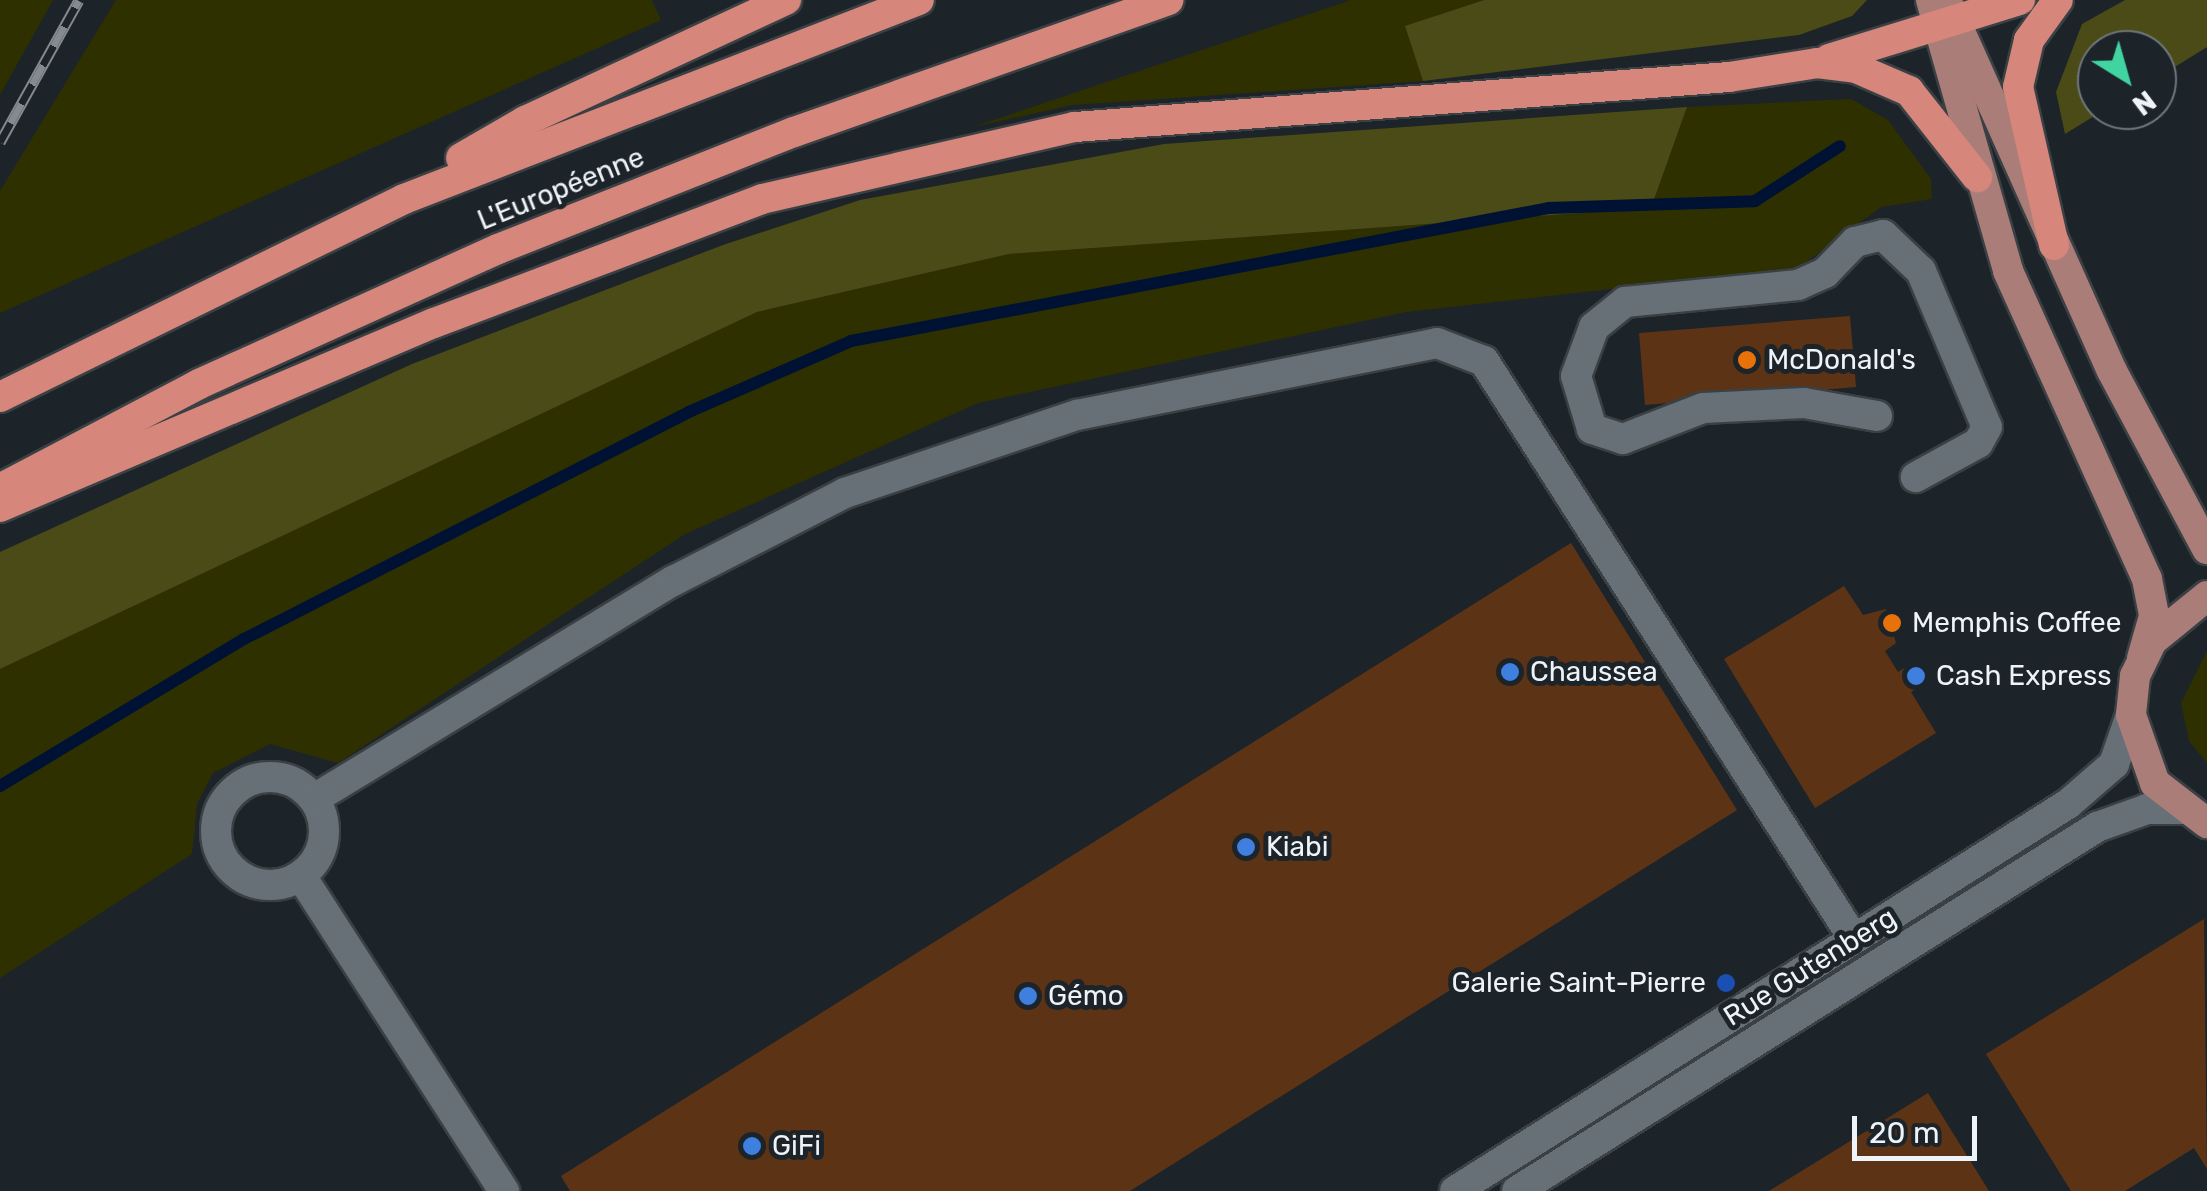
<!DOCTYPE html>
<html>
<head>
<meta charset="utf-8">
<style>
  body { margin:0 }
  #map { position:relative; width:2207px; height:1191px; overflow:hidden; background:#1c242a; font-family:Rubik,sans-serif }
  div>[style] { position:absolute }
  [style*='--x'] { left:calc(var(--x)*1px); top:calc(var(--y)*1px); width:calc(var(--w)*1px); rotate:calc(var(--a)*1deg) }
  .green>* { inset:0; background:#2f3000 }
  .forest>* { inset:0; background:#4a4b16 }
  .stream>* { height:12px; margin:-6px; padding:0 6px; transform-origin:6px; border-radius:6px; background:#001233 }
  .building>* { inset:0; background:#5d3315 }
  .roads { filter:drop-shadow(2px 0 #3a4044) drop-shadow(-2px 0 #3a4044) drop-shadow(0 2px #3a4044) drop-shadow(0 -2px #3a4044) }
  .minor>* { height:30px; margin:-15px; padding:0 15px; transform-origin:15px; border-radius:15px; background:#677077 }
  .minor>.ring { margin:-15px; padding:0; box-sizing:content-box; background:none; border:30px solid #677077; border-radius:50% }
  .major>* { height:30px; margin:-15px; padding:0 15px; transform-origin:15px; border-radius:15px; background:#aa7d79 }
  .highway>* { height:30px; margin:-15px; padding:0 15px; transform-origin:15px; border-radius:15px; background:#d6867b }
  .rail>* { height:11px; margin-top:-5.5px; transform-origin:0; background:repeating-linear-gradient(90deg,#1c242a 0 22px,#848a8f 0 44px); box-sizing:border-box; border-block:2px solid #848a8f }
  .dots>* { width:28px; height:28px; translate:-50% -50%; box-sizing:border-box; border:5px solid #1c242a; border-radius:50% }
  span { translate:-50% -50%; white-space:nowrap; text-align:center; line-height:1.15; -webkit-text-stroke:10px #1c242a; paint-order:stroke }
  .street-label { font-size:28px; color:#eef3f7 }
  .poi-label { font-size:28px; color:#eef3f7 }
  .left { translate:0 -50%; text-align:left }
  .right { translate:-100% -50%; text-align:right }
  .north { position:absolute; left:2077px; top:30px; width:100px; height:100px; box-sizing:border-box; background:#1c242a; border:2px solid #70777c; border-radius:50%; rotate:143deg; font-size:28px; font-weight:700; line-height:40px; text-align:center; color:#eef3f7 }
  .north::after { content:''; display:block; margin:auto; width:35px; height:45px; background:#41d4a1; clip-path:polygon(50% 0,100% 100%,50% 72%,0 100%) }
  .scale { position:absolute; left:1852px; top:1116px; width:125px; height:45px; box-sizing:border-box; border:5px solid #eef3f7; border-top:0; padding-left:12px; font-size:30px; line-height:35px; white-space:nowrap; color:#eef3f7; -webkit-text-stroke:8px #1c242a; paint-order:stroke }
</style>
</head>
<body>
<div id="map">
  <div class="green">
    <div style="clip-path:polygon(0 0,53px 0,0 95px)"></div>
    <div style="clip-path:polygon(116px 0,652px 0,661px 20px,0 313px,0 191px)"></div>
    <div style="clip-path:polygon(1351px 0,1484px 0,1406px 26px,1423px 81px,1072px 105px,973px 127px)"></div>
    <div style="clip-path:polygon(1851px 99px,1888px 120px,1931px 179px,1932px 199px,1881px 207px,1798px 268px,1406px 312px,978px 403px,685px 534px,338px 763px,270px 744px,213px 773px,197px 804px,192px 854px,0 978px,0 669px,757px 312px,1009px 254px,1651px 208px,1687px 107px)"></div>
    <div style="clip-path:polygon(2207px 651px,2207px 763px,2189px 741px,2181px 703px)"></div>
  </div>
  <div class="forest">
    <div style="clip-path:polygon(1484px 0,1867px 0,1852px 16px,1799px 35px,1423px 81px,1405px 26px)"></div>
    <div style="clip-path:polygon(2125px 0,2207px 0,2207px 47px,2157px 78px,2157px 50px,2097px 50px,2097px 110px,2104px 110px,2065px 134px,2056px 92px,2082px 24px)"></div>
    <div style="clip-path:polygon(1687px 107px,1651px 208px,1009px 254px,757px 312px,0 669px,0 552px,412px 364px,723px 245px,860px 200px,1164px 144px)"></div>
  </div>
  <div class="stream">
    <div style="--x:0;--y:786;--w:285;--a:-31.1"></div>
    <div style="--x:244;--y:639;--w:502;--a:-27.02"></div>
    <div style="--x:691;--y:411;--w:175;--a:-23.6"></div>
    <div style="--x:851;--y:341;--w:711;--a:-10.79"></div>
    <div style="--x:1549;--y:208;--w:206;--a:-1.9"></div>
    <div style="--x:1755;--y:201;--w:101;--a:-32.9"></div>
  </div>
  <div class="building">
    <div style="clip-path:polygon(1850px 316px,1856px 387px,1645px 405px,1639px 333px)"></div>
    <div style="clip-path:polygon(1571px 543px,1737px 810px,1130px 1191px,570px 1191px,561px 1176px)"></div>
    <div style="clip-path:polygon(1844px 586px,1863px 615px,1886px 609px,1896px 643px,1885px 651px,1898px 672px,1909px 665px,1916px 676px,1922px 686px,1911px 692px,1936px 733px,1815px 808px,1724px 659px)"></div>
    <div style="clip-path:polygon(2204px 919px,2207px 1169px,2194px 1148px,2125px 1191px,2071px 1191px,1986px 1054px)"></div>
    <div style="clip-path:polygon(1928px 1093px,1989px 1191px,1769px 1191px,1821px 1159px)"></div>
  </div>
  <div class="roads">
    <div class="minor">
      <div style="--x:1877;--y:416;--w:74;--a:-169.9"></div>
      <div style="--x:1804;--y:403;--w:101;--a:177.2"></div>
      <div style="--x:1703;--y:408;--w:86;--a:158.8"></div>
      <div style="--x:1623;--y:439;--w:33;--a:-162"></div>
      <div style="--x:1592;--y:429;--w:55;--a:-106.8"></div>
      <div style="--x:1576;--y:376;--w:52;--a:-69.8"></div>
      <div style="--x:1594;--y:327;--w:40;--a:-39"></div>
      <div style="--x:1625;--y:302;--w:174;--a:-5.6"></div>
      <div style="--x:1798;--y:285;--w:30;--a:-24"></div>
      <div style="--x:1825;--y:273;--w:43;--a:-45.9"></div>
      <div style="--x:1855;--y:242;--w:29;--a:-14"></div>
      <div style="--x:1883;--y:235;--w:52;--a:43.5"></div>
      <div style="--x:1921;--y:271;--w:169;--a:67.1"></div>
      <div style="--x:1987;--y:427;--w:18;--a:119"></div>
      <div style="--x:1978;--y:443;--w:71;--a:151.3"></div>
      <div class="ring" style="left:216px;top:777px;width:78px;height:78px"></div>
      <div style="--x:314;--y:799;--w:420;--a:-31.3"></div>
      <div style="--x:673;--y:581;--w:193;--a:-27.1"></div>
      <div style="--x:845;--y:493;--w:245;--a:-18.6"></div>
      <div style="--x:1077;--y:415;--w:367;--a:-11.3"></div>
      <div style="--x:1437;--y:343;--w:50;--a:21"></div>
      <div style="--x:1484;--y:361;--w:686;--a:57.38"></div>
      <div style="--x:301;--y:876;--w:375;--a:57.2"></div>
      <div style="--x:1455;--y:1191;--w:725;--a:-32.27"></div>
      <div style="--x:2068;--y:804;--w:61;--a:-41"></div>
      <div style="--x:2114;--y:764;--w:52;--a:-70.9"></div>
      <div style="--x:1517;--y:1191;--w:685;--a:-32.11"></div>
      <div style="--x:2097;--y:827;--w:53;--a:-19.8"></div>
      <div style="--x:2147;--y:809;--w:35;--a:0"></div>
    </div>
    <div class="major">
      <div style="--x:1931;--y:0;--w:282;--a:74.1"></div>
      <div style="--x:2008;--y:271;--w:338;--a:65.7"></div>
      <div style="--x:2147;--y:579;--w:38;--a:79"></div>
      <div style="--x:2154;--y:616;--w:44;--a:105.9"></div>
      <div style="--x:1946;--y:0;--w:406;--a:65.9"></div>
      <div style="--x:2112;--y:371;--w:202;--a:61.9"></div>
      <div style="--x:2207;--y:596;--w:71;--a:140.7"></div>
      <div style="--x:2152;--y:641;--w:39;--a:116"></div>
      <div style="--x:2135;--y:676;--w:39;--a:96"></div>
      <div style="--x:2131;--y:715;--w:72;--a:70.6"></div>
      <div style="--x:2155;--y:783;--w:66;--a:37.6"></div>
    </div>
    <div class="highway">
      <div style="--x:1829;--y:59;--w:200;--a:-17.2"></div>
      <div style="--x:461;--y:158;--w:74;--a:-30"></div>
      <div style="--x:525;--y:121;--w:288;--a:-24.9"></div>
      <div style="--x:2054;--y:245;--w:162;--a:-102.8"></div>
      <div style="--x:2018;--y:87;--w:48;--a:-76.8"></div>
      <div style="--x:2029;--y:40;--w:49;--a:-54.1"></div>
      <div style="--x:0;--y:397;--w:450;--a:-26.1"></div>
      <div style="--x:404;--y:199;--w:552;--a:-21.13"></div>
      <div style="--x:7;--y:485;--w:217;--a:-27.7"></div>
      <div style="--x:199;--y:384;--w:328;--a:-24.3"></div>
      <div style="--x:498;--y:249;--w:318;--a:-21.6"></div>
      <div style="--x:794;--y:132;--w:397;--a:-19.4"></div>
      <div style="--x:0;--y:507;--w:471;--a:-23"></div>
      <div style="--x:434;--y:323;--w:351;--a:-20.7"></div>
      <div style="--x:762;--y:199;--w:321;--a:-13"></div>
      <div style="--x:1075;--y:127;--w:656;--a:-4.37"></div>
      <div style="--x:1729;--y:77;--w:89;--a:-9"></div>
      <div style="--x:1817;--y:63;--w:39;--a:7"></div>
      <div style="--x:1856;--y:68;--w:58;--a:23.5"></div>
      <div style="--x:1909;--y:91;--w:110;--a:51.7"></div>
    </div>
  </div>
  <div class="rail">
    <div style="--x:0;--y:142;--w:162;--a:-60.9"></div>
  </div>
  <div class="dots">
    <div style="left:1747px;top:360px;background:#e8710a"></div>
    <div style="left:1892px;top:623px;background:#e8710a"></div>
    <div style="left:1510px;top:672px;background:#3f7fe0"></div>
    <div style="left:1916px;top:676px;background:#3f7fe0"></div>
    <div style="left:1246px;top:847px;background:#3f7fe0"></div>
    <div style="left:1726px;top:983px;background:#1a4fb4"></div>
    <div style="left:1028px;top:996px;background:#3f7fe0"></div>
    <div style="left:752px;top:1146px;background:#3f7fe0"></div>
  </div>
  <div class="street-label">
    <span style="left:561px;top:189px;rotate:-22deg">L'Européenne</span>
    <span style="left:1810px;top:967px;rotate:-32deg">Rue Gutenberg</span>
  </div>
  <div class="poi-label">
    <span class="left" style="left:1767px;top:360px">McDonald's</span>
    <span class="left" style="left:1912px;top:623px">Memphis Coffee</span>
    <span class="left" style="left:1530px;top:672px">Chaussea</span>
    <span class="left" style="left:1936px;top:676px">Cash Express</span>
    <span class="left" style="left:1266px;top:847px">Kiabi</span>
    <span class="right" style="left:1706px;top:983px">Galerie Saint-Pierre</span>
    <span class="left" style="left:1048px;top:996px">Gémo</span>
    <span class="left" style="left:772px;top:1146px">GiFi</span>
  </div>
  <div class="north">N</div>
  <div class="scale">20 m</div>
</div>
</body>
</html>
